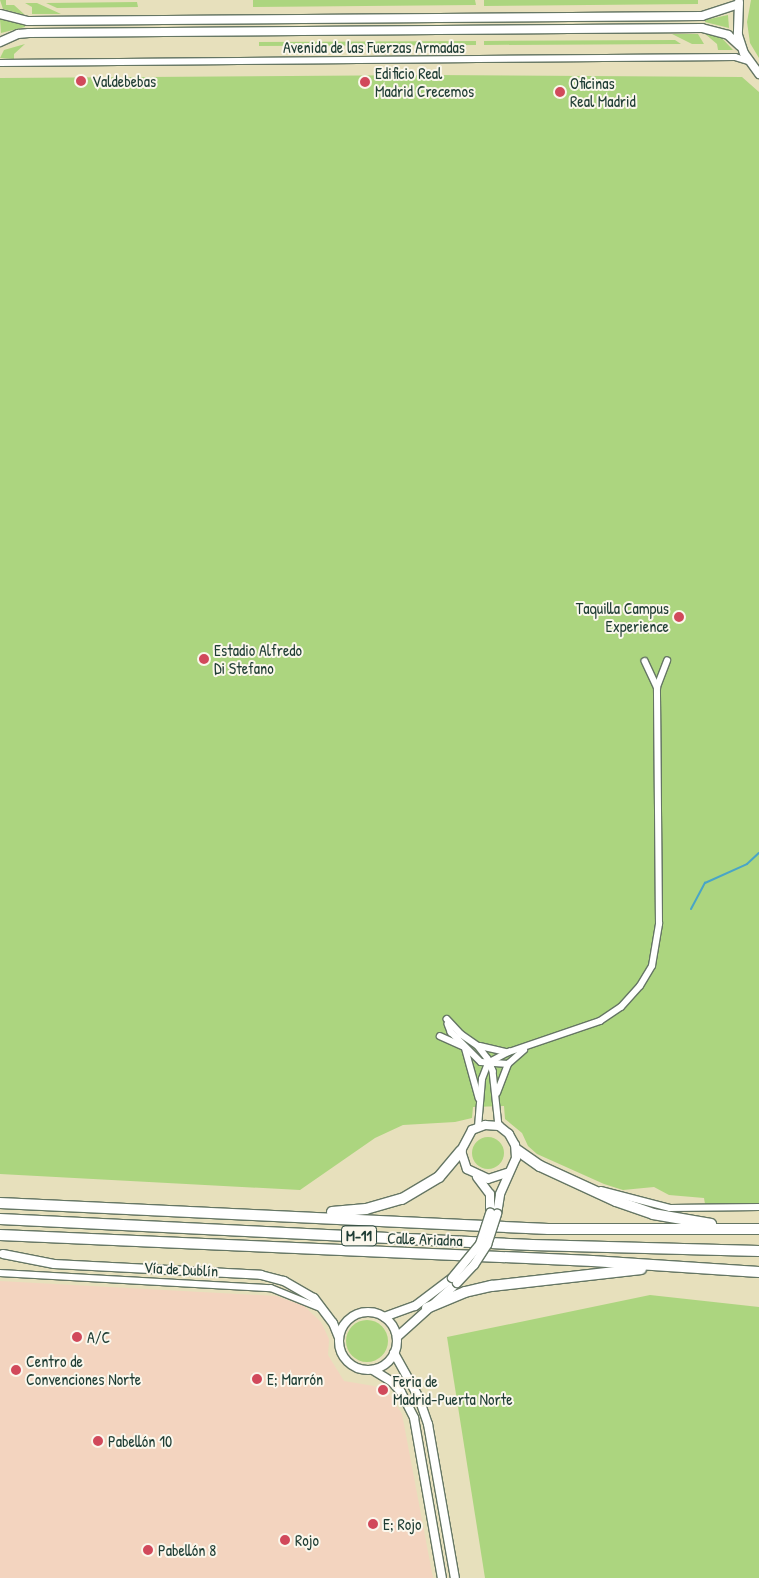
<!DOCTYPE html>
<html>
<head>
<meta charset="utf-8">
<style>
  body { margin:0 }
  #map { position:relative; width:759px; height:1578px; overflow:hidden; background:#e7e0bc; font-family:"Patrick Hand",sans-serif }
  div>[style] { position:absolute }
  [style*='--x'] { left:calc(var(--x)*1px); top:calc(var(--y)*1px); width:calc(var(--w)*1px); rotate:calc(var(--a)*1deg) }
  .built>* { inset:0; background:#f3d4bf }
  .green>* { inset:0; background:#acd57f }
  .round { border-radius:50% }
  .stream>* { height:2px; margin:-1px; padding:0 1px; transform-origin:1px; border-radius:1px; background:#49a5c7 }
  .roads { filter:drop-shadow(1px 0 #657664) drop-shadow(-1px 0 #657664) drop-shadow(0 1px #657664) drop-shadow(0 -1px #657664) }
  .street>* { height:5.5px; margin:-2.75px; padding:0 2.75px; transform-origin:2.75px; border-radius:2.75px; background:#fff }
  .secondary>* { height:8px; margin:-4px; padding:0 4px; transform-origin:4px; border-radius:4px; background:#fff }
  .secondary>.ring { margin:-4px; padding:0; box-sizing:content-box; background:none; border:8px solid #fff; border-radius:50% }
  .highway>* { height:10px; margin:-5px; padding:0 5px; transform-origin:5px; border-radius:5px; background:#fff }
  .bridges { filter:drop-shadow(1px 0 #657664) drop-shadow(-1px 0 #657664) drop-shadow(0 1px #657664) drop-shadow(0 -1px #657664) }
  .secondary-bridge>* { height:8px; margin:-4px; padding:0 4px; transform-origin:4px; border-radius:4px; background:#fff }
  .dots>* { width:14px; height:14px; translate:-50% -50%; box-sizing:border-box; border:2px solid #fbf7ec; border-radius:50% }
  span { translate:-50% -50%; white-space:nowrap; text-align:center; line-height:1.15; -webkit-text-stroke:4px #fbf7ec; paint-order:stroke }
  .shield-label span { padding:1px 4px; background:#fbf7ec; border:1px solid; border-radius:4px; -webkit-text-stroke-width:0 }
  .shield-label { font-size:15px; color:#1f3d34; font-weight:700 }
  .street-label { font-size:16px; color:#1f3d34 }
  .poi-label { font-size:16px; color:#1f3d34 }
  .left { translate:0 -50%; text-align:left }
  .right { translate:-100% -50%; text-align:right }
</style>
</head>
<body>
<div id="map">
  <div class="built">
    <div style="clip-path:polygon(0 1281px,276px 1296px,304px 1306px,321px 1322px,329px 1339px,328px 1355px,344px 1381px,374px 1386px,389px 1394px,402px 1414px,433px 1578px,0 1578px)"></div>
  </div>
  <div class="green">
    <div style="clip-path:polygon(0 0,6px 0,6px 5px,14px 5px,25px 15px,3px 9px)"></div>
    <div style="clip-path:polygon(253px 0,475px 0,476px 5px,253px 7px)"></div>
    <div style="clip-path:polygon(484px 0,698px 0,698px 4px,484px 6px)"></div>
    <div style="clip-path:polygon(751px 0,759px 0,759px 58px,750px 43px,747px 22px)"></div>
    <div style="clip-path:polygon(137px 2px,138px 7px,57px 8px,46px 3px)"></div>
    <div style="clip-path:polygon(25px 3px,37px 3px,61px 14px,32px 14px,32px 7px)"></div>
    <div style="clip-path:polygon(728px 15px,729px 28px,705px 22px,705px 20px)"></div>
    <div style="clip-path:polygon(0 19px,25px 25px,25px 27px,1px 33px)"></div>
    <div style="clip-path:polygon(704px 33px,719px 35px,733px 50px,718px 50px,717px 44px)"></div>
    <div style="clip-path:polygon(672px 34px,698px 34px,704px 44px,692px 44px)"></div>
    <div style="clip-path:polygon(675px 40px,681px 44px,484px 45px,484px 41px)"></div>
    <div style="clip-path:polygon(476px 41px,476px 45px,259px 46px,259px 42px)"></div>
    <div style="clip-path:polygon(25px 44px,14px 54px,14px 59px,0 58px,4px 50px)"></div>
    <div style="clip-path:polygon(433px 75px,742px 77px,759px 92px,759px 1204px,705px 1204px,704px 1198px,669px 1195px,654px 1187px,623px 1190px,604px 1184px,537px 1154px,528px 1146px,522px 1133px,505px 1119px,504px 1106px,473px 1107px,472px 1118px,455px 1122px,403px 1125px,375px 1138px,300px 1190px,0 1174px,0 78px)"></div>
    <div class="round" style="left:472px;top:1137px;width:32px;height:32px"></div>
    <div style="clip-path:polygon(650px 1295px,759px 1307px,759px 1578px,485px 1578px,447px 1337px)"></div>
    <div class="round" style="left:346px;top:1320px;width:42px;height:42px"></div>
  </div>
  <div class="stream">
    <div style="--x:691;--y:909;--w:30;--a:-62"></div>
    <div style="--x:705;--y:883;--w:46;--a:-24.3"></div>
    <div style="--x:747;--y:864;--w:16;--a:-43"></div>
  </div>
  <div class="roads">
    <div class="street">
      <div style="--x:0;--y:63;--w:735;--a:-0.47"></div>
      <div style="--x:735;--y:57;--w:14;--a:17"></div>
      <div style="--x:645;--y:661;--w:29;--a:65"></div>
      <div style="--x:447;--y:1019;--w:21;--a:47"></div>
      <div style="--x:461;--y:1034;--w:21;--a:35"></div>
      <div style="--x:478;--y:1046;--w:16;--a:52"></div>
      <div style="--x:488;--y:1059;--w:13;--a:67"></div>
      <div style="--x:493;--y:1071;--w:55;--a:83.8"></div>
      <div style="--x:448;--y:1024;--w:9;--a:69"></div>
      <div style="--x:451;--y:1032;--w:42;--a:45"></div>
      <div style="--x:481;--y:1062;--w:27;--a:4"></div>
      <div style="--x:440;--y:1036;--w:27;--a:24"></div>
      <div style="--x:465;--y:1047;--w:53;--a:74.6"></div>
      <div style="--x:480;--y:1046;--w:28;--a:13"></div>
      <div style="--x:497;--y:1093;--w:31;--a:-69"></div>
      <div style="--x:508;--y:1064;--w:21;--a:-41"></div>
      <div style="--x:478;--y:1127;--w:48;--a:-85.2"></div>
      <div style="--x:482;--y:1079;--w:17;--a:-69"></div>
      <div style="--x:488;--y:1063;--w:24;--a:-28"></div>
      <div style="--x:509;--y:1052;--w:96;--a:-18.8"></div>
      <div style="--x:600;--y:1021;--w:25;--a:-34"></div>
      <div style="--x:621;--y:1007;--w:28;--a:-48"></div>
      <div style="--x:640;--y:986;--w:23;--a:-59"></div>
      <div style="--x:652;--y:966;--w:43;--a:-80.5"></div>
      <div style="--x:659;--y:924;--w:237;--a:-90.5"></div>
      <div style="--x:657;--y:687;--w:28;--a:-69"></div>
      <div style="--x:601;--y:1190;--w:71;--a:14.6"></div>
      <div style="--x:670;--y:1208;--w:89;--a:-0.6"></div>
      <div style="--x:0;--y:1273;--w:271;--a:3.2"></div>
      <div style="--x:271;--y:1288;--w:51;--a:22"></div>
    </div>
    <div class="secondary">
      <div style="--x:739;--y:2;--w:33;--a:92"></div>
      <div style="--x:738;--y:35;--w:19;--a:72"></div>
      <div style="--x:744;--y:53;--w:26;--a:54"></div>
      <div style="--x:0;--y:14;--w:29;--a:14"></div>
      <div style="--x:28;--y:21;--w:674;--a:-0.43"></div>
      <div style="--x:702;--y:16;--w:38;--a:-18"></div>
      <div style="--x:0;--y:42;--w:20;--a:-24"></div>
      <div style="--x:18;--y:34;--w:11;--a:-5"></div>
      <div style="--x:29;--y:33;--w:673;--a:-0.43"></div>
      <div style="--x:702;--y:28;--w:27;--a:15"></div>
      <div style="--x:728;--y:35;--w:16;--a:43"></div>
      <div style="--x:477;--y:1177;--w:21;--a:53"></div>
      <div style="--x:490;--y:1194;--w:19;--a:90"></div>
      <div style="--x:497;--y:1214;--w:20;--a:-81"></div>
      <div style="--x:500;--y:1194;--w:39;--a:-66"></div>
      <div style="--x:516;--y:1158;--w:13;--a:-94"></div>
      <div style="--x:515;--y:1145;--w:13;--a:-119"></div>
      <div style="--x:509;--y:1134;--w:13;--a:-141"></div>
      <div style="--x:499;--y:1126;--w:14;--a:-176"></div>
      <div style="--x:485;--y:1125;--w:14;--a:159"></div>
      <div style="--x:472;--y:1130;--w:24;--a:118"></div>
      <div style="--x:461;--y:1151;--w:19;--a:72"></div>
      <div style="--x:467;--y:1169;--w:23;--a:25"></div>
      <div style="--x:488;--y:1179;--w:22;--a:-18"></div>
      <div style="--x:3;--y:1254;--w:52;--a:11.1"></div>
      <div style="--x:54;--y:1264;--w:207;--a:3"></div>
      <div style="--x:261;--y:1275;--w:24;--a:15"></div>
      <div style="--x:284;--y:1281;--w:34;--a:30"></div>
      <div style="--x:314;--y:1298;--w:31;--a:53"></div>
      <div style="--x:333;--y:1323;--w:16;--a:68"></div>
      <div class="ring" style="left:339px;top:1312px;width:50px;height:50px"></div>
      <div style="--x:384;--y:1317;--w:33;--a:-20"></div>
      <div style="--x:415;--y:1306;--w:46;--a:-37.1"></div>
      <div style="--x:397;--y:1337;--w:81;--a:-42"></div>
      <div style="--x:394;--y:1353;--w:51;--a:60.9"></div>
      <div style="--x:419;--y:1398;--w:28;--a:71"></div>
      <div style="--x:428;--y:1424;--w:156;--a:80.1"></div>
      <div style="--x:373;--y:1370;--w:22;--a:32"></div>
      <div style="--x:392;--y:1382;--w:13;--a:48"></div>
      <div style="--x:401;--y:1392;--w:29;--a:63"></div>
      <div style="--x:414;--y:1418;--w:162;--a:80.1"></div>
    </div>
    <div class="highway">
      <div style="--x:517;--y:1150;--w:28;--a:35"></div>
      <div style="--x:540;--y:1166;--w:84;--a:24.7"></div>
      <div style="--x:616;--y:1201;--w:39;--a:19"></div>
      <div style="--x:653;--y:1214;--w:59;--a:9.8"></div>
      <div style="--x:0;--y:1203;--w:549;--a:2.72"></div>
      <div style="--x:548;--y:1229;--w:211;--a:0"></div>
      <div style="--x:332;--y:1212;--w:34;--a:-5"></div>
      <div style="--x:366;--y:1209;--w:37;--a:-16"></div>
      <div style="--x:402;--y:1199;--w:43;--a:-30.7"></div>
      <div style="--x:439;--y:1177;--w:34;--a:-50"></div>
      <div style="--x:0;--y:1219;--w:533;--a:2.8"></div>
      <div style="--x:532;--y:1245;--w:227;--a:1.5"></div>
      <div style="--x:0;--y:1235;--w:593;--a:2.51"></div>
      <div style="--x:592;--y:1261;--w:167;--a:3.8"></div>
      <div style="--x:427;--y:1308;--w:41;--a:-22.8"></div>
      <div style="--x:465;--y:1292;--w:28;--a:-13"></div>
      <div style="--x:492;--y:1286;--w:150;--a:-6.5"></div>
    </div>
  </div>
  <div class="bridges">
    <div class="secondary-bridge">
      <div style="--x:452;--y:1278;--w:44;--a:-50.5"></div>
      <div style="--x:480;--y:1244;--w:33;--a:-72"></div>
      <div style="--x:457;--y:1283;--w:25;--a:-47"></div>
      <div style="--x:474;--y:1265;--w:24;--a:-57"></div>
      <div style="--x:487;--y:1245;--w:33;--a:-72"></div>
    </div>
  </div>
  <div class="dots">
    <div style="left:81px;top:81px;background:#d1495b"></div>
    <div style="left:365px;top:82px;background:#d1495b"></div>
    <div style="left:560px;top:92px;background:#d1495b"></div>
    <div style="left:679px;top:617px;background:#d1495b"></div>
    <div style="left:204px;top:659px;background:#d1495b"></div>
    <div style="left:77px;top:1337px;background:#d1495b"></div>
    <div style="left:16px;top:1370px;background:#d1495b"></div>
    <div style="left:257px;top:1379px;background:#d1495b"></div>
    <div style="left:383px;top:1390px;background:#d1495b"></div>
    <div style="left:98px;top:1441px;background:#d1495b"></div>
    <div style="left:373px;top:1524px;background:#d1495b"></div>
    <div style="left:285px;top:1540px;background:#d1495b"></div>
    <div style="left:148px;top:1550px;background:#d1495b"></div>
  </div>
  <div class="shield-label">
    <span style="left:359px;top:1236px">M-11</span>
  </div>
  <div class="street-label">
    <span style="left:374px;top:47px">Avenida de las Fuerzas Armadas</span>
    <span style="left:425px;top:1239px;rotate:2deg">Calle Ariadna</span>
    <span style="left:181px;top:1269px;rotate:3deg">Vía de Dublín</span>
  </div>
  <div class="poi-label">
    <span class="left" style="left:375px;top:82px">Edificio Real<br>Madrid Crecemos</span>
    <span class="left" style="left:92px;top:81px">Valdebebas</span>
    <span class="left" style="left:570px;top:92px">Oficinas<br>Real Madrid</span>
    <span class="right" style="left:669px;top:617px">Taquilla Campus<br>Experience</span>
    <span class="left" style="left:214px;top:659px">Estadio Alfredo<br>Di Stefano</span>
    <span class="left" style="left:87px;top:1337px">A/C</span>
    <span class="left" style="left:26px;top:1370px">Centro de<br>Convenciones Norte</span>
    <span class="left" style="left:267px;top:1379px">E; Marrón</span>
    <span class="left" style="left:393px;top:1390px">Feria de<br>Madrid-Puerta Norte</span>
    <span class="left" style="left:108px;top:1441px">Pabellón 10</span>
    <span class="left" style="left:383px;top:1524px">E; Rojo</span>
    <span class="left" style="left:295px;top:1540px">Rojo</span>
    <span class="left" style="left:158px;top:1550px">Pabellón 8</span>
  </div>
</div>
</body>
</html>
